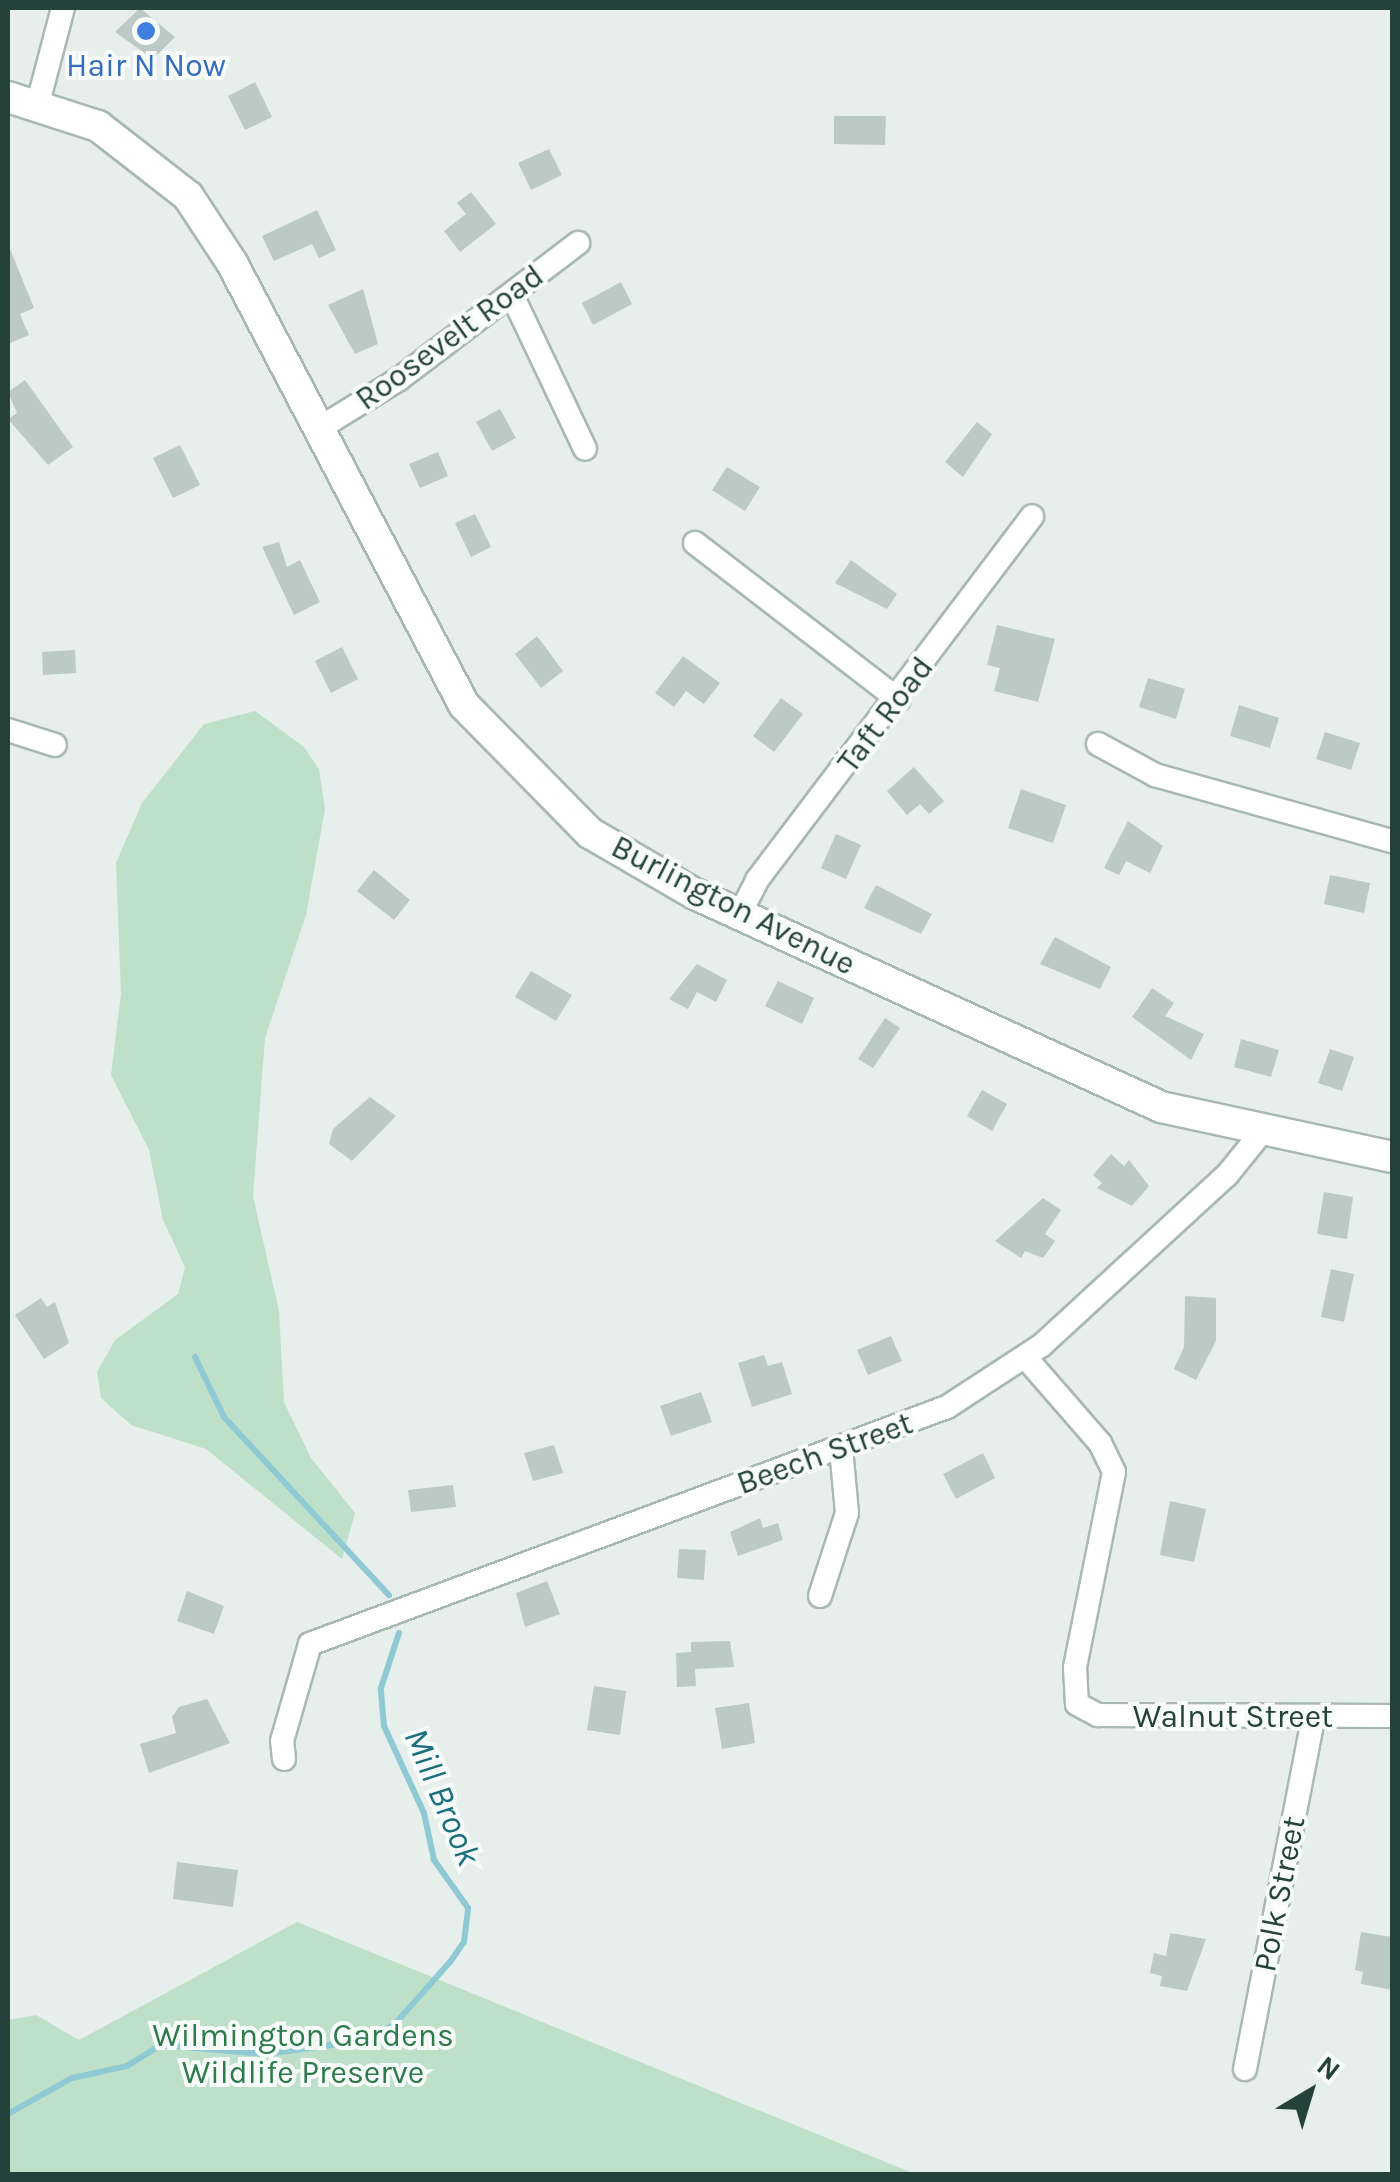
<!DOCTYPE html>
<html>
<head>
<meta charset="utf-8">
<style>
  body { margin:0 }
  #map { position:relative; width:1400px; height:2182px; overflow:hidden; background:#e6efeb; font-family:Karla,sans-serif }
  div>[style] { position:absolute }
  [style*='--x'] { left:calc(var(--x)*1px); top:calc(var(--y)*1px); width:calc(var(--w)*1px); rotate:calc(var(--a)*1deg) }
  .green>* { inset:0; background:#bfe0c8 }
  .stream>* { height:6px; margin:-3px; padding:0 3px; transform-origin:3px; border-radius:3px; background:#8ec9d4 }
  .building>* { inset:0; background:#bbcac4 }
  .roads { filter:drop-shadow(2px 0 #a8b8b2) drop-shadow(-2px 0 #a8b8b2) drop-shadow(0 2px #a8b8b2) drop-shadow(0 -2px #a8b8b2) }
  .street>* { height:22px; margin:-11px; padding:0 11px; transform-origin:11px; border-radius:11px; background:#fff }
  .secondary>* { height:30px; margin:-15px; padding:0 15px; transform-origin:15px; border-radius:15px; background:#fff }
  .dots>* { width:28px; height:28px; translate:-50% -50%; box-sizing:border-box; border:5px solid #f7fbf9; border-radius:50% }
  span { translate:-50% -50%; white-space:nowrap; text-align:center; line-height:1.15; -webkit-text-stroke:8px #f7fbf9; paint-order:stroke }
  .shop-label { font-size:32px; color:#366cbe }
  .street-label { font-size:32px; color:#24423a }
  .park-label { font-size:32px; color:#2d7a4b }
  .water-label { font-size:35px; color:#1c6f80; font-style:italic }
  .frame { position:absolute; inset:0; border:10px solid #24423a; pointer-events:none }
  .north { position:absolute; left:1260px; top:2042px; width:100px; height:100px; -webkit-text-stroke:8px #f7fbf9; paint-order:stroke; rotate:38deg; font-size:28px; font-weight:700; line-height:40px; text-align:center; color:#24423a }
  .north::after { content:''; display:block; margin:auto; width:35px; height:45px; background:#24423a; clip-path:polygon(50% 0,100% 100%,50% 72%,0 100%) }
</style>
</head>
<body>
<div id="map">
  <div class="green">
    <div style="clip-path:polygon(255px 711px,304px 747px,319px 769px,325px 809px,306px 915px,265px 1038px,253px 1196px,279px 1311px,284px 1402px,311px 1458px,355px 1513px,342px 1559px,206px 1449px,131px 1425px,101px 1398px,97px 1372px,115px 1340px,178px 1294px,185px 1267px,163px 1220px,149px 1150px,111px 1075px,121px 994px,116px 863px,142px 803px,204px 724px)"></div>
    <div style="clip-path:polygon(297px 1922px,915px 2174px,8px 2174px,8px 2020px,36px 2015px,79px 2040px)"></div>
  </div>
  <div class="stream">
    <div style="--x:195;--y:1357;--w:67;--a:64.2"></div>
    <div style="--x:224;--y:1417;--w:243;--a:47.2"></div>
    <div style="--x:8;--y:2114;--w:73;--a:-29.4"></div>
    <div style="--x:72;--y:2078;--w:56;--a:-12.3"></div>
    <div style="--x:127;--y:2066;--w:40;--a:-32"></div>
    <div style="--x:161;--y:2045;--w:105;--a:4.9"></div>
    <div style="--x:266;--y:2054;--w:81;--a:-7.8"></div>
    <div style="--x:346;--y:2043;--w:50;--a:-19.9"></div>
    <div style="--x:393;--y:2026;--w:86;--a:-48.3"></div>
    <div style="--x:450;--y:1962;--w:24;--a:-55"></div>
    <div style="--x:464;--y:1942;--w:34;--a:-83"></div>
    <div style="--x:468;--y:1908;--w:59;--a:-125.3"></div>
    <div style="--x:434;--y:1860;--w:48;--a:-102"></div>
    <div style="--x:424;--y:1813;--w:96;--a:-114.7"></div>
    <div style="--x:384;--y:1726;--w:38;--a:-95"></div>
    <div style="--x:381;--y:1688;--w:58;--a:-71.9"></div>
  </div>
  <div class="building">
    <div style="clip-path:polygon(140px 8px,175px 37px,153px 59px,115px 32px)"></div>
    <div style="clip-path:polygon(255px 82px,272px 117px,245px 130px,228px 96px)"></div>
    <div style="clip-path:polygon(834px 116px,886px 116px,885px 145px,834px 144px)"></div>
    <div style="clip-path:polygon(549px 149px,562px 175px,531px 190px,518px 163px)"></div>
    <div style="clip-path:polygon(471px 192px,496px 224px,460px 252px,444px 231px,466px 214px,457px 203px)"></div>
    <div style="clip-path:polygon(317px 210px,336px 250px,319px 258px,312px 244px,274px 261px,262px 236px)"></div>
    <div style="clip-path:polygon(8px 244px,34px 308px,20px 314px,29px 335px,8px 344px)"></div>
    <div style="clip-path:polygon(621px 282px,632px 304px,593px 325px,582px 303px)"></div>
    <div style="clip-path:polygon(363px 289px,378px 344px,355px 354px,328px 305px)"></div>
    <div style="clip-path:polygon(25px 380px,73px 447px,48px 465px,8px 419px,17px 413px,8px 392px)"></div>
    <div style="clip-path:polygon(500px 409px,516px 438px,492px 451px,476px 422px)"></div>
    <div style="clip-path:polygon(977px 422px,992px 434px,963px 477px,945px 462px)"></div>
    <div style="clip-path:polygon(180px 445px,200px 485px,173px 498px,153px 458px)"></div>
    <div style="clip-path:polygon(438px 452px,448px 476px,420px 488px,409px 464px)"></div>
    <div style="clip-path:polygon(727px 467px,760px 487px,745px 511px,712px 490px)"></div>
    <div style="clip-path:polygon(475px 514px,491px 547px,471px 557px,455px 523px)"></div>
    <div style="clip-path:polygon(279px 542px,287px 567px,300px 560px,320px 602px,294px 615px,262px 547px)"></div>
    <div style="clip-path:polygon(851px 560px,897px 594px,887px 609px,835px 583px)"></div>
    <div style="clip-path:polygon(997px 625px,1055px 639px,1038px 702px,994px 691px,1000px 668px,987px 665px)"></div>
    <div style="clip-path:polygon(537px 636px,563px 671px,541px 688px,515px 654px)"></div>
    <div style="clip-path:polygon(342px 647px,358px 679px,331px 693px,315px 661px)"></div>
    <div style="clip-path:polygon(75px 650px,76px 673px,43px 675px,42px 652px)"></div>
    <div style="clip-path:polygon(683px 656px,720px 683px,704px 704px,686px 691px,674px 707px,655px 693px)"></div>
    <div style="clip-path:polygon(1148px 678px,1185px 689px,1176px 719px,1139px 707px)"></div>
    <div style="clip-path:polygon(781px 698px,803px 714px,774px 752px,753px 736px)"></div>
    <div style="clip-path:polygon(1239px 705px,1279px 718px,1270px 748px,1230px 736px)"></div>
    <div style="clip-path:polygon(1325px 732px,1360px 743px,1351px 770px,1316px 759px)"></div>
    <div style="clip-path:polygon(914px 767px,944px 801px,929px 814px,920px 804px,907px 815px,887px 791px)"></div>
    <div style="clip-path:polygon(1021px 789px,1066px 805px,1053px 843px,1008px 828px)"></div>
    <div style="clip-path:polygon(1128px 821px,1163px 846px,1150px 873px,1126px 861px,1119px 875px,1104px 868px)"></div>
    <div style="clip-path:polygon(836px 834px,861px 845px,846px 879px,821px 868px)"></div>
    <div style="clip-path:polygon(374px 870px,410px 900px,394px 920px,357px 891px)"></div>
    <div style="clip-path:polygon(1330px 875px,1370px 883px,1364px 913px,1324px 904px)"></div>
    <div style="clip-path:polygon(876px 885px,932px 914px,921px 934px,864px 908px)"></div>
    <div style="clip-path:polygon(1055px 937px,1111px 967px,1100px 989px,1040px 964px)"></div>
    <div style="clip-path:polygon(697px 964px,727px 980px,716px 1002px,697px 992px,688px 1009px,669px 999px)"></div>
    <div style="clip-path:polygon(531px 971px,572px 995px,556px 1021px,515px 997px)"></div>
    <div style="clip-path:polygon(778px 981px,814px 998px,802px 1024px,765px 1006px)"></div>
    <div style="clip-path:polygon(1152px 988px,1174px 1003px,1165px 1016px,1204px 1034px,1191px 1060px,1132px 1017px)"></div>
    <div style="clip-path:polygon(885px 1018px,900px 1028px,873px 1068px,858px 1059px)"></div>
    <div style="clip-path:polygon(1241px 1039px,1279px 1050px,1271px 1077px,1234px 1067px)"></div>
    <div style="clip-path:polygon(1330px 1049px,1354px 1057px,1342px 1091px,1318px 1083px)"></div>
    <div style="clip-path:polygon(982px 1090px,1007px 1104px,992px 1131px,967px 1116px)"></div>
    <div style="clip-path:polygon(370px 1097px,396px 1116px,352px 1161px,329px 1144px,333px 1129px)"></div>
    <div style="clip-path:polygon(1111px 1154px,1124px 1166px,1129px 1160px,1149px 1186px,1132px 1206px,1097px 1188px,1102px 1183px,1093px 1175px)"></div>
    <div style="clip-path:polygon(1324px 1192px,1353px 1197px,1347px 1239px,1317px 1234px)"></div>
    <div style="clip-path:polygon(1043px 1198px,1061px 1210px,1045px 1234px,1055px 1241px,1043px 1258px,1025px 1251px,1021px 1258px,995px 1241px)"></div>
    <div style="clip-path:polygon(1331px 1269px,1354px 1274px,1344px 1322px,1321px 1317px)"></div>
    <div style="clip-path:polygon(1185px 1296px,1216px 1298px,1216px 1341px,1196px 1380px,1174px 1369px,1184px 1347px)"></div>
    <div style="clip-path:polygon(41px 1298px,47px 1307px,55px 1302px,69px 1343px,44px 1359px,15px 1315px)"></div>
    <div style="clip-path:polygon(891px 1336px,902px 1361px,868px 1375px,857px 1350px)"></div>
    <div style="clip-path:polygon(764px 1355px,768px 1366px,782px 1362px,792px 1394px,752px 1407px,738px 1363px)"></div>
    <div style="clip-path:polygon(701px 1392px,712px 1422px,671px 1436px,660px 1406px)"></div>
    <div style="clip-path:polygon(554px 1445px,563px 1473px,533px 1481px,524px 1453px)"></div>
    <div style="clip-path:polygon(983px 1453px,995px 1478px,956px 1499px,943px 1474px)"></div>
    <div style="clip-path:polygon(453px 1485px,456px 1507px,411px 1512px,408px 1490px)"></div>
    <div style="clip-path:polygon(1170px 1501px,1206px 1509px,1194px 1562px,1160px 1555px)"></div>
    <div style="clip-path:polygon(760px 1518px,763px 1528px,778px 1523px,783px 1540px,738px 1556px,730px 1532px)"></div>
    <div style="clip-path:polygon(679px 1549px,706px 1550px,704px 1580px,677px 1578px)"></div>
    <div style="clip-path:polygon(547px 1581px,560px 1614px,525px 1627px,516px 1593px)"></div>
    <div style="clip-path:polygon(187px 1591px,224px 1606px,214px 1634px,177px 1621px)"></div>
    <div style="clip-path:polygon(730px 1641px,734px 1667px,695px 1669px,696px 1686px,677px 1687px,676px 1653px,691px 1652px,691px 1642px)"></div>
    <div style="clip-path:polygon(594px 1686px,626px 1691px,620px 1735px,587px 1730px)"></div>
    <div style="clip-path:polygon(207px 1699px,230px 1743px,149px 1773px,140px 1744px,176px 1733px,172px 1717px,179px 1707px)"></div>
    <div style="clip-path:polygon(749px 1703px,755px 1743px,722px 1749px,715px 1708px)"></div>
    <div style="clip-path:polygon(177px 1862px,238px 1870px,233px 1907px,173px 1899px)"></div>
    <div style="clip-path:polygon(1361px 1932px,1392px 1937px,1392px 1990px,1361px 1984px,1363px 1972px,1355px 1970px)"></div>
    <div style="clip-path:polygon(1170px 1933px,1206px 1939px,1187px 1991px,1160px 1986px,1162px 1976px,1150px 1973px,1154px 1953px,1166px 1956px)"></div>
  </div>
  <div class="roads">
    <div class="street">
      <div style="--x:38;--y:103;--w:98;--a:-75.3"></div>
      <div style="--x:512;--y:295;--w:170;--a:64.6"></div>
      <div style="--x:318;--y:429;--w:95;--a:-31.7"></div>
      <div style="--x:399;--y:379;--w:225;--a:-37.2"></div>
      <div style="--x:695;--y:543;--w:257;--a:37.6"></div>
      <div style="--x:8;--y:730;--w:49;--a:17.7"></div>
      <div style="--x:1098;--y:744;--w:65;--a:28.5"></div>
      <div style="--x:1155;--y:775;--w:246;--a:15.6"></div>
      <div style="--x:740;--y:914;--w:38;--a:-63"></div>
      <div style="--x:757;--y:880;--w:456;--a:-52.9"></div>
      <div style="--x:1026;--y:1358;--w:113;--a:49"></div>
      <div style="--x:1100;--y:1443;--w:32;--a:64"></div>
      <div style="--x:1114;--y:1472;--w:199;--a:101.3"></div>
      <div style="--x:1075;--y:1667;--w:37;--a:87"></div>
      <div style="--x:1077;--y:1704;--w:24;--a:28"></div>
      <div style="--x:1098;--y:1715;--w:294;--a:0.2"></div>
      <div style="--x:820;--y:1596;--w:87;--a:-72"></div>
      <div style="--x:847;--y:1513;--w:65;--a:-95.3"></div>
      <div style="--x:284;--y:1759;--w:18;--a:-96"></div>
      <div style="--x:282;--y:1741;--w:101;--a:-73.9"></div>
      <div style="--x:310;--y:1644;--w:680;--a:-20.41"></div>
      <div style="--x:947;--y:1407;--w:113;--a:-33.1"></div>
      <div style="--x:1042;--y:1345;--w:251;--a:-42.6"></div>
      <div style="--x:1227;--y:1175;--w:54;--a:-51"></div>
      <div style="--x:1245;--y:2069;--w:358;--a:-79"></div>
    </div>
    <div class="secondary">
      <div style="--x:8;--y:97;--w:95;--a:17.9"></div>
      <div style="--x:98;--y:126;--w:114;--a:37.9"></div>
      <div style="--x:188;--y:196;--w:80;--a:56.7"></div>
      <div style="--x:232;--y:263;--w:499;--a:62.3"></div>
      <div style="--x:464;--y:705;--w:180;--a:45.5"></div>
      <div style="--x:590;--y:833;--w:121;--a:30.2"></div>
      <div style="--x:695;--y:894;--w:512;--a:24.56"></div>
      <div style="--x:1161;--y:1107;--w:236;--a:12.2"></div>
    </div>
  </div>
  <div class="dots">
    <div style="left:146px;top:31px;background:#3f7fe0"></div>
  </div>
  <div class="shop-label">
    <span style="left:146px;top:66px">Hair N Now</span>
  </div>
  <div class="street-label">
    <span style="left:450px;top:338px;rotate:-36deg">Roosevelt Road</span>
    <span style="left:886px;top:715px;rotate:-53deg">Taft Road</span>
    <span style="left:733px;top:906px;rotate:27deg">Burlington Avenue</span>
    <span style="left:825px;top:1454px;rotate:-20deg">Beech Street</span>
    <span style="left:1233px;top:1717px">Walnut Street</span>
    <span style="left:1280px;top:1894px;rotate:-79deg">Polk Street</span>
  </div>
  <div class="park-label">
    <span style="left:303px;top:2055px">Wilmington Gardens<br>Wildlife Preserve</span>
  </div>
  <div class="water-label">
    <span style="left:442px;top:1797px;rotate:67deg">Mill Brook</span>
  </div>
  <div class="frame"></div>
  <div class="north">N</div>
</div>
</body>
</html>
